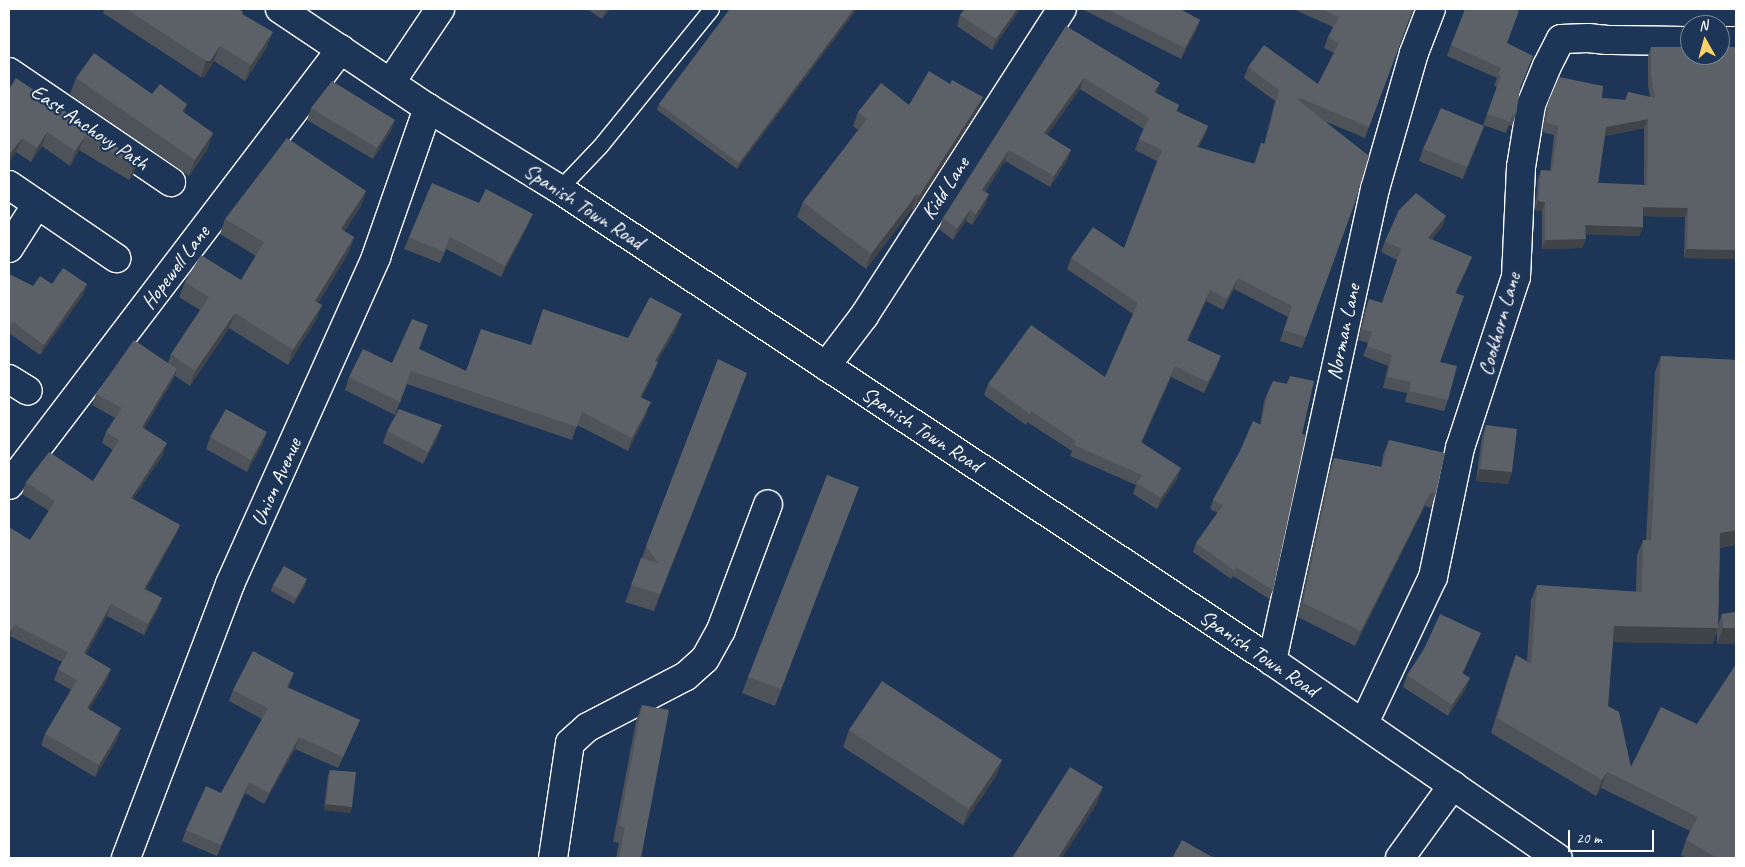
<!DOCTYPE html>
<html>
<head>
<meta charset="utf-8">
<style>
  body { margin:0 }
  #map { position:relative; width:1745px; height:867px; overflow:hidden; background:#1d3557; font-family:Caveat,sans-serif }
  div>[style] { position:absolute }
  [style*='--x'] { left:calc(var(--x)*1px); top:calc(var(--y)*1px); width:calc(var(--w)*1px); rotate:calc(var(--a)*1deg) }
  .roads { filter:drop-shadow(1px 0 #fff) drop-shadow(-1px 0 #fff) drop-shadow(0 1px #fff) drop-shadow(0 -1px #fff) }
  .service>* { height:15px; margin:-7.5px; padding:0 7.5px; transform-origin:7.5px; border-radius:7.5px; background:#1d3557 }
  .minor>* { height:28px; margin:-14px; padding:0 14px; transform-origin:14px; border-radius:14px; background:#1d3557 }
  .secondary>* { height:28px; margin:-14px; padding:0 14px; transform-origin:14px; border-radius:14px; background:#1d3557 }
  .wall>* { inset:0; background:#4e5359 }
  .shaded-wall>* { inset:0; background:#404448 }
  .building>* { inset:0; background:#5b6167 }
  span { translate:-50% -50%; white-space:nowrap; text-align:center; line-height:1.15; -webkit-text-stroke:4.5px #1d3557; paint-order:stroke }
  .street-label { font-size:21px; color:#fff }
  .frame { position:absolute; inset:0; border:10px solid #fff; pointer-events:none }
  .north { position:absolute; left:1680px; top:15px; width:50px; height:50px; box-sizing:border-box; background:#1d3557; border:1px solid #77869a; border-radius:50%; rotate:353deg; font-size:14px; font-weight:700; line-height:20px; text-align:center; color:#fff }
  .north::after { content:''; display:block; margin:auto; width:18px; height:22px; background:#ffd166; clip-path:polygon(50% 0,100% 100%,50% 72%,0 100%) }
  .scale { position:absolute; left:1568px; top:830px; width:86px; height:22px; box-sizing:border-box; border:2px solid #fff; border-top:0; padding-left:6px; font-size:15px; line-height:18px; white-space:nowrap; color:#fff; -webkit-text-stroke:4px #1d3557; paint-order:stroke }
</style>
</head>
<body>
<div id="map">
  <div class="roads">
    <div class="service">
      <div style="--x:559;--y:189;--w:59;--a:-46.4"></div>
      <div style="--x:600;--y:146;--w:176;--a:-51"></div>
    </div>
    <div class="minor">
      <div style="--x:1720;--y:41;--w:14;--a:0"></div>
      <div style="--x:9;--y:72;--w:196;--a:34.2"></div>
      <div style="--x:391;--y:82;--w:88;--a:-56.1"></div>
      <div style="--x:9;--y:185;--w:130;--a:34.3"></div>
      <div style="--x:9;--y:248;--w:52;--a:-57.5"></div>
      <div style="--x:826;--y:366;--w:63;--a:-52.8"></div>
      <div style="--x:864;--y:316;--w:365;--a:-57.2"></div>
      <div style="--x:9;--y:379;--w:22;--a:32"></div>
      <div style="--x:9;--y:485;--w:548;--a:-52.71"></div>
      <div style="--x:1272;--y:661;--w:483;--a:-77.7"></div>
      <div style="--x:1375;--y:189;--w:141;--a:-74"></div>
      <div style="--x:1414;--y:53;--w:47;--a:-68.9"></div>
      <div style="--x:1364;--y:723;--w:161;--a:-64.7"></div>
      <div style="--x:1433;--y:577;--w:132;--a:-78.2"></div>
      <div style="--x:1460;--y:448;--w:180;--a:-71.9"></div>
      <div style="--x:1516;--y:277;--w:110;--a:-87.4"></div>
      <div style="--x:1521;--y:167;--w:63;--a:-80.8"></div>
      <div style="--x:1531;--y:105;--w:42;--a:-67.7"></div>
      <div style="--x:1547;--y:66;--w:30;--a:-63"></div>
      <div style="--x:1561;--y:39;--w:27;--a:-2"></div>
      <div style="--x:1588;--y:38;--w:19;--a:6"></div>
      <div style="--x:1607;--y:40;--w:83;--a:0.7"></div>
      <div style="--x:126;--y:858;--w:293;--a:-69.2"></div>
      <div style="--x:230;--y:584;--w:358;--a:-65.9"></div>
      <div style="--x:376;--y:257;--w:158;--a:-70.8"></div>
      <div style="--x:553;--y:858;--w:116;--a:-81.6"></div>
      <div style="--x:570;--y:743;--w:24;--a:-42"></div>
      <div style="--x:588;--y:727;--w:110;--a:-27.5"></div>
      <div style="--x:686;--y:676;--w:25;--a:-42"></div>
      <div style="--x:705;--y:659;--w:33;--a:-61"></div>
      <div style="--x:721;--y:630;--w:134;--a:-69.5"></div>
      <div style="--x:1400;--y:858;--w:90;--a:-54"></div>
    </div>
    <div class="secondary">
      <div style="--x:280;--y:9;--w:178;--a:33.8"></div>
      <div style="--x:428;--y:108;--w:154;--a:31.7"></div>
      <div style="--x:559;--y:189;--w:855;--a:33.5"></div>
      <div style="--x:1272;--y:661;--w:347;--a:34.6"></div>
    </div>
  </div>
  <div class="wall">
    <div style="clip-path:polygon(105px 9px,238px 9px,243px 12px,242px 14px,267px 47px,245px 81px,214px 61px,204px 77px,201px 77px,103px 13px)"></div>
    <div style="clip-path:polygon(587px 9px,610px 9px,602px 19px)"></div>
    <div style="clip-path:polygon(730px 9px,857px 9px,737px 169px,657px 110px,659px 104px)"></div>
    <div style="clip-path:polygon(965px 9px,1020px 9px,992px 50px,957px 26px,960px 15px)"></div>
    <div style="clip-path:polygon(1082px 9px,1180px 9px,1200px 20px,1196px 31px,1181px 59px)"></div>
    <div style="clip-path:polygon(1293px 9px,1414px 9px,1405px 30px,1365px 138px,1327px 122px,1355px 202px,1302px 348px,1280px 341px,1288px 317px,1234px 289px,1223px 310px,1206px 301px,1188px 340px,1217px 367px,1204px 393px,1171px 377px,1142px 442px,1177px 479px,1157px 509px,1133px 494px,1136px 485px,1070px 456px,1072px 451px,1027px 422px,1026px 425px,984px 395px,988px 384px,1105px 377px,1133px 314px,1067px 269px,1071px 258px,1124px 248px,1157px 161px,1135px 150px,1139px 139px,1144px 129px,1080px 89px,1047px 135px,1071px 150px,1067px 161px,1050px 187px,1005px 161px,985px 192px,989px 194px,985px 205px,972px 225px,966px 221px,953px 240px,939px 229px,943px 218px,1066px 26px,1160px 83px,1156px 93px,1179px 105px,1177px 111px,1208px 126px,1204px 137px,1198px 147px,1254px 164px,1261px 143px,1264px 144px,1275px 101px,1244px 78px,1248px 67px,1318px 84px,1334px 53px,1324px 48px,1328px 37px,1333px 27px)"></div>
    <div style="clip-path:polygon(1507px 43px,1520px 89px,1516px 114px,1512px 126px,1509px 125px,1506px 133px,1483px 125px,1497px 87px,1494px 86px,1497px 78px,1447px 56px,1451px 45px)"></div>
    <div style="clip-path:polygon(evenodd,1651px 47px,1736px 47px,1736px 259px,1684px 258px,1685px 217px,1643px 216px,1643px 227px,1639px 236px,1585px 234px,1586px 239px,1582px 248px,1542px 249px,1542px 211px,1535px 210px,1538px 179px,1541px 170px,1550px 171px,1554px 135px,1542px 132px,1546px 109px,1549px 100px,1602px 98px,1625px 100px,1628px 92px,1650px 97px,1648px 85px,1648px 56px,1651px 47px,1644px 128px,1644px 185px,1598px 183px,1605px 136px,1644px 128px)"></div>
    <div style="clip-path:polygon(76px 78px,152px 94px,187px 104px,184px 113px,213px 133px,207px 150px,189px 176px,70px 94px)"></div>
    <div style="clip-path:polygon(950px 84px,983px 97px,977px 112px,914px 210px,912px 209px,866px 269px,797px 217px,803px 202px,858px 130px,853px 126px,858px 112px,909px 105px)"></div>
    <div style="clip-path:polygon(9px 89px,138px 161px,133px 175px,129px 180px,79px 150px,70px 166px,42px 146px,31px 162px,16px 152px,9px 163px)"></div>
    <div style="clip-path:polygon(311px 108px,391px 131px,373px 159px,307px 120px)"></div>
    <div style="clip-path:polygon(1484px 126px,1463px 179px,1419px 161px,1423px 149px)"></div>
    <div style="clip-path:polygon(366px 191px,361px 206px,344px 231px,354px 237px,349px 252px,318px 303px,322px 305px,316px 320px,288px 365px,229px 328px,190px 386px,174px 375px,173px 380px,144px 428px,163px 455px,133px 499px,180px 525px,175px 536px,146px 589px,162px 598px,158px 609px,144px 635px,107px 616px,86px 654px,107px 680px,89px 709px,117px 740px,95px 777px,41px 745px,45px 734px,71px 690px,54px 680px,58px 669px,62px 662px,10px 636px,30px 540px,49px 511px,22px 494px,26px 482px,93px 481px,113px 450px,102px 443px,106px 432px,115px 418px,92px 405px,96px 394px,168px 363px,171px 354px,200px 310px,179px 297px,185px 282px,241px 280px,256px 256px,220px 234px,225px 219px)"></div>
    <div style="clip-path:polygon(1446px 216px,1442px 227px,1432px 239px,1472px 257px,1456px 293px,1440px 362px,1448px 400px,1444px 411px,1405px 402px,1407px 393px,1383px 388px,1388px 366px,1363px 356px,1368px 343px,1358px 340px,1365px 310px,1369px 299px,1382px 303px,1397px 260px,1381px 252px,1385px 241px)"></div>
    <div style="clip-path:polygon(528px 225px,501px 277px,446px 249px,440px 263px,404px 249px,409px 237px)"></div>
    <div style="clip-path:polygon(9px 274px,33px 286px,87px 284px,83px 295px,40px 355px,9px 333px)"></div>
    <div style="clip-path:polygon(677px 327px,657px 362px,653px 375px,642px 397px,646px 415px,628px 451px,577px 425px,572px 440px,407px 384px,395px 415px,345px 390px,349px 377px,392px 363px,419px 349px,466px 371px,531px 345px,628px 338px)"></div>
    <div style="clip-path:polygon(1661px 356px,1736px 360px,1736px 545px,1720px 548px,1718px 625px,1722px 614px,1736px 612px,1717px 644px,1717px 632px,1712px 644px,1613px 642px,1608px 706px,1631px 767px,1661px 707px,1736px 858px,1686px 858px,1681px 855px,1686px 840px,1690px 831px,1601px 788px,1596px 796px,1491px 733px,1510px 671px,1516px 655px,1527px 661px,1531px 600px,1537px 585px,1636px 592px,1637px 555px,1643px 540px,1646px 540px,1655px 372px)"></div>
    <div style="clip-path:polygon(718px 359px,741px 389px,654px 611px,625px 602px)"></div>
    <div style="clip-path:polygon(1290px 376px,1302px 434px,1273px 590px,1269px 599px,1233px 576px,1231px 579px,1193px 552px,1196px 543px,1218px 513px,1210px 509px,1213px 500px,1239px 453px,1260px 425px,1264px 401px,1268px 392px,1287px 383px)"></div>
    <div style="clip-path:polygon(1486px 425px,1512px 472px,1508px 484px,1476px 481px,1482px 436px)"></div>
    <div style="clip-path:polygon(387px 431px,438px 436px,423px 464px,383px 443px)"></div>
    <div style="clip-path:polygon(210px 437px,263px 443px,247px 472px,206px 449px)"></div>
    <div style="clip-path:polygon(1389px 440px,1436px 493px,1431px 508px,1425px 506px,1355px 646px,1298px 617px,1329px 472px,1334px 458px,1381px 467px,1383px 455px)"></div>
    <div style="clip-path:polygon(859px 487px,775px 706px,742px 693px,748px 677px)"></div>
    <div style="clip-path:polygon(273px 585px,305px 585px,294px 604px,271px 591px)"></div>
    <div style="clip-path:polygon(1481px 633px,1476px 644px,1463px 674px,1470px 678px,1465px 690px,1448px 716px,1403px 687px,1407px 675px)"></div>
    <div style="clip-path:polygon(290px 684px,288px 688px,360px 720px,355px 731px,338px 768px,295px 749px,264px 804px,245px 793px,217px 856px,182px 841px,186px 830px,221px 793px,262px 719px,229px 701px,233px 690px)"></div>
    <div style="clip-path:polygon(642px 705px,641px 858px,616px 858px,619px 843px,613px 842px,636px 721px)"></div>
    <div style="clip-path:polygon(849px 730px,1002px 760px,996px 776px,963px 825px,843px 747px)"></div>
    <div style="clip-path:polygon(330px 770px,352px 807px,350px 813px,324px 810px,328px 775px)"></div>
  </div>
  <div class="shaded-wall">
    <div style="clip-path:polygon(606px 9px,610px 9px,602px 19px)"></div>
    <div style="clip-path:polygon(854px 9px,857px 9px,737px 169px,739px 163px)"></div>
    <div style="clip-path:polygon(1017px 9px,1020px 9px,992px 50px,996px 39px)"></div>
    <div style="clip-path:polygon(1200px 20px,1196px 31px,1181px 59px,1185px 48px)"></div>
    <div style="clip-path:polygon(273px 32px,267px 47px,245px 81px,251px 65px)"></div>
    <div style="clip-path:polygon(220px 46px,214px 61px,204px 77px,201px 77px,206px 61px)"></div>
    <div style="clip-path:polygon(1084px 78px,1080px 89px,1040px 144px,1044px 133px)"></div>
    <div style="clip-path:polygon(1160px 83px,1156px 94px,1154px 92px)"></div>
    <div style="clip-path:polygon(983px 97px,977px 112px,914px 210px,919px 196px)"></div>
    <div style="clip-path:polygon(187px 104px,181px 120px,182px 111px)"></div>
    <div style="clip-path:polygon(1648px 119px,1644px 128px,1602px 136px,1606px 127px)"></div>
    <div style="clip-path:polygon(395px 120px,391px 131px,373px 159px,377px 148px)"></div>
    <div style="clip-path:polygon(1208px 126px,1204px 137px,1193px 158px,1197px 147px)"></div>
    <div style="clip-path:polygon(1484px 126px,1480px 138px,1463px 179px,1467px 167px)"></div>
    <div style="clip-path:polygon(47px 132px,42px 146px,31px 162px,37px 148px)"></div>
    <div style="clip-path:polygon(213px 133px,207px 150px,189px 176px,195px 160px)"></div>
    <div style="clip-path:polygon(85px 136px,79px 150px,70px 166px,75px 151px)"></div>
    <div style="clip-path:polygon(22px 138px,16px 152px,9px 163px,9px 158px,10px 154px)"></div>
    <div style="clip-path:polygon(1009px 150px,1005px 161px,978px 201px,982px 190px)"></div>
    <div style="clip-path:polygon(1071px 150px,1067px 161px,1050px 187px,1054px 176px)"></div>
    <div style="clip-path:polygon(138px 161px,133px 175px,129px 180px,134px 166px)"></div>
    <div style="clip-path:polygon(366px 191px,361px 206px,336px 244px,341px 229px)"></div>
    <div style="clip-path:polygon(917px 194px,912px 209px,866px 269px,871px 254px)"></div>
    <div style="clip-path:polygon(989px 194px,985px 205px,972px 225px,976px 214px)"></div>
    <div style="clip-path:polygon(1538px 201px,1545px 202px,1542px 211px,1535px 210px)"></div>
    <div style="clip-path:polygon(1643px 207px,1688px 208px,1685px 217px,1640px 216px)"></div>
    <div style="clip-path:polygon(970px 210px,966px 221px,953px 240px,957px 229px)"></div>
    <div style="clip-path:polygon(533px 214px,528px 225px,501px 277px,505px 266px)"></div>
    <div style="clip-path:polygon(1446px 216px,1442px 227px,1424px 249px,1428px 238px)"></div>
    <div style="clip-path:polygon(1585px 225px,1643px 227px,1639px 236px,1582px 234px)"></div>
    <div style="clip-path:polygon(354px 237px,349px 252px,310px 316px,315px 301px)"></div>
    <div style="clip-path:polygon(1586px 239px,1582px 248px,1542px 249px,1545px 240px)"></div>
    <div style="clip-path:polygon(1687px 249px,1736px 250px,1736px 259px,1684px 258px)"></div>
    <div style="clip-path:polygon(1472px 257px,1468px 267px,1451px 304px,1455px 293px)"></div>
    <div style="clip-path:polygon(1238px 278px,1234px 289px,1223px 310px,1227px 299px)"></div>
    <div style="clip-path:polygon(87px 284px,83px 295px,40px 355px,44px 345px)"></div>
    <div style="clip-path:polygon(1210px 290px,1206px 301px,1183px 351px,1187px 340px)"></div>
    <div style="clip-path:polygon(322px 305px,316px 320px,288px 365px,293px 350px)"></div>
    <div style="clip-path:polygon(235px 313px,229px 328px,190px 386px,195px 371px)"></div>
    <div style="clip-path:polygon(682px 314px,677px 327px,650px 374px,655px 361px)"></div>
    <div style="clip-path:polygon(1221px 356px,1217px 367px,1204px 393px,1208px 382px)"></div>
    <div style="clip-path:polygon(658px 362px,653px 375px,635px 410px,640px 397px)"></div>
    <div style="clip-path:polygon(1175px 366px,1171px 377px,1137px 453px,1141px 442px)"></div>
    <div style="clip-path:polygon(177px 369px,173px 380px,138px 439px,142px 427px)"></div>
    <div style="clip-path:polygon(747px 373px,741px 389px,654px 611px,660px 594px)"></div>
    <div style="clip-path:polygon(651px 402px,646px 415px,628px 451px,632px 438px)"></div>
    <div style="clip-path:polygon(442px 425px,438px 436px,423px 464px,428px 452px)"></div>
    <div style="clip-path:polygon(267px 432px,263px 443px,247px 472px,251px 460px)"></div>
    <div style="clip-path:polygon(167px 443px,163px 455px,126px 509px,131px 498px)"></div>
    <div style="clip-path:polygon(1181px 468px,1177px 479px,1157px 509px,1161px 498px)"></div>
    <div style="clip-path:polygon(1480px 469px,1512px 472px,1508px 484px,1476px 481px)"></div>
    <div style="clip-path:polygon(1431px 492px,1425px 506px,1355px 646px,1361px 631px)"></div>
    <div style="clip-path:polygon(180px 525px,175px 536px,140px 600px,144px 589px)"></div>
    <div style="clip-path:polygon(1736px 530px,1736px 545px,1714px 549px,1720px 533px)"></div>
    <div style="clip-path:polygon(307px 579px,305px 585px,294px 604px,296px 598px)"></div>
    <div style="clip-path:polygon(162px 598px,158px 609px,144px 635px,148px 624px)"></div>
    <div style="clip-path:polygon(111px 604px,107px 616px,80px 664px,84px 653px)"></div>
    <div style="clip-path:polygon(15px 625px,10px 636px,9px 639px,9px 634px)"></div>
    <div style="clip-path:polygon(1614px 626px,1718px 628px,1712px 644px,1608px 642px)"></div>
    <div style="clip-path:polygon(1723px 628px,1736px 628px,1736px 644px,1717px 644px)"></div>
    <div style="clip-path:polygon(1481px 633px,1476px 644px,1458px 685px,1462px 673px)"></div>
    <div style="clip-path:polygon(111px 669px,107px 680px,83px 719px,87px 708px)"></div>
    <div style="clip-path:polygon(294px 673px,290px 684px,282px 699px,287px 687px)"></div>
    <div style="clip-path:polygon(1470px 678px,1465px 690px,1448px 716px,1452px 705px)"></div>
    <div style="clip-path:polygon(121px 728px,117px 740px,95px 777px,99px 765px)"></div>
    <div style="clip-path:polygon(299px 737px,295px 749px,264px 804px,269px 793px)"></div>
    <div style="clip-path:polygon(1002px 760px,996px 776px,963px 825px,969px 809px)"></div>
    <div style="clip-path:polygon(1607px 772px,1601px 788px,1596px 796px,1602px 780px)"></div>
    <div style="clip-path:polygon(249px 782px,245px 793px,217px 856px,221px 845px)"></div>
    <div style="clip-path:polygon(1103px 787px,1097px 804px,1062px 858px,1058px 858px)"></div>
    <div style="clip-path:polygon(326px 804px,352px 807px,350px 813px,324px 810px)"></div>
  </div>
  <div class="building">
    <div style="clip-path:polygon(126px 9px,238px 9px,243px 12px,242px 14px,273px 32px,251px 65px,220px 46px,210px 61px,206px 61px)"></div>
    <div style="clip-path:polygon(730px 9px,854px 9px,739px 163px,659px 104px)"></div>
    <div style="clip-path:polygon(965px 9px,1017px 9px,996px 39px,960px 15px)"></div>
    <div style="clip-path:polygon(1107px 9px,1180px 9px,1200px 20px,1185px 48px)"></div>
    <div style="clip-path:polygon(1321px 9px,1413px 9px,1369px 127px,1300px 98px,1298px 100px,1369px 156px,1355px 202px,1306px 337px,1284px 330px,1292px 306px,1238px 278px,1227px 299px,1210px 290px,1187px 340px,1221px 356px,1208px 382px,1175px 366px,1141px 442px,1181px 468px,1161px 498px,1137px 483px,1142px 475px,1074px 445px,1076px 441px,1031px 411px,1030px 414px,988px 384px,1031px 325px,1105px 377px,1138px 303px,1071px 258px,1093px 227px,1124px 248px,1162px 150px,1139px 139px,1149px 118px,1084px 78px,1044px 133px,1071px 150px,1054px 176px,1009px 150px,982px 190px,989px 194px,976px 214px,970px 210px,957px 229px,943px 218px,1066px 26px,1160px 83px,1154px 92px,1179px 105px,1176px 111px,1208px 126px,1197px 147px,1255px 164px,1261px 143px,1265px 144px,1279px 90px,1248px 67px,1264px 45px,1318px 84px,1339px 43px,1328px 37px,1339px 17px)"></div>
    <div style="clip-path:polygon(1465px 9px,1514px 9px,1519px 11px,1507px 43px,1533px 56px,1520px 88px,1516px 114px,1513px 114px,1510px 122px,1487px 114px,1501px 76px,1498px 74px,1501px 68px,1451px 45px)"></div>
    <div style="clip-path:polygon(evenodd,1651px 47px,1690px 47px,1690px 55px,1720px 55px,1720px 47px,1736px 47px,1736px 250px,1687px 249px,1688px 208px,1643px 207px,1643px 227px,1585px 225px,1586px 239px,1545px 240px,1545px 202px,1538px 201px,1541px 170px,1552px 171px,1558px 126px,1546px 123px,1549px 100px,1559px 77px,1603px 86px,1602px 98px,1626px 100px,1628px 92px,1655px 98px,1651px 76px,1651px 47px,1648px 119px,1647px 185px,1598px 183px,1606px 127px,1648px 119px)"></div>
    <div style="clip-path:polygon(94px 53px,152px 94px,160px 84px,187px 104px,182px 111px,213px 133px,195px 160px,76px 78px)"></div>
    <div style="clip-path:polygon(929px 71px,950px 84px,952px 80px,983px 97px,919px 196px,917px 194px,871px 254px,803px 202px,867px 119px,858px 112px,881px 83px,909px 105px)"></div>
    <div style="clip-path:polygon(16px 78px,138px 161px,134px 166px,85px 136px,75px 151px,47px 132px,37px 148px,22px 138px,10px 154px,9px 153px,9px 89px)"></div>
    <div style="clip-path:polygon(332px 81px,395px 120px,377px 148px,311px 108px)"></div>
    <div style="clip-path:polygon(1441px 108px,1484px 126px,1467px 167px,1423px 149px)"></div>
    <div style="clip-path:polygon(287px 138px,366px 191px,341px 229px,354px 237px,315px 301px,322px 305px,293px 350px,235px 313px,195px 371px,171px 354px,209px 297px,185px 282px,201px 255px,241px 280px,264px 242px,225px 219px)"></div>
    <div style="clip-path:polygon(432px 183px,479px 203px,486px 189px,533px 214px,505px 266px,450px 237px,444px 252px,409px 237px)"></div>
    <div style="clip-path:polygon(1416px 193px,1446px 216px,1428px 238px,1472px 257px,1455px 293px,1464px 296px,1440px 362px,1457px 366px,1448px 400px,1409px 391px,1411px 382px,1387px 377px,1392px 355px,1367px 346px,1372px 332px,1362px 329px,1369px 299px,1382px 303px,1401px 249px,1385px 241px,1399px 210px)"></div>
    <div style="clip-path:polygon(63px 268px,87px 284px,44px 345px,13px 322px,9px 327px,9px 274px,33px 286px,40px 276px,52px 284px)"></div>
    <div style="clip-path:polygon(650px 297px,682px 314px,655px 361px,658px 362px,640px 397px,651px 402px,632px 438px,582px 412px,577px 427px,411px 371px,400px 402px,349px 377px,363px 349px,392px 363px,412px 319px,428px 325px,419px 349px,466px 371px,481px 329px,531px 345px,543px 309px,628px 338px)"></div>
    <div style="clip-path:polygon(134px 340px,177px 369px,142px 427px,167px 443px,131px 498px,180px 525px,144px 589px,162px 598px,148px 624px,111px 604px,84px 653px,111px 669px,87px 708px,121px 728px,99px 765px,45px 734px,77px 680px,58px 669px,68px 652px,15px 625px,9px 634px,9px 527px,30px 540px,55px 501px,26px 482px,49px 452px,93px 481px,119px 440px,106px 432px,122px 408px,96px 394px)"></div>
    <div style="clip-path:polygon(1661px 356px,1736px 360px,1736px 530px,1720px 533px,1718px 628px,1614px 626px,1608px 706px,1619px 712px,1631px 767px,1661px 707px,1697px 724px,1736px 664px,1736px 858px,1717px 858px,1686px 840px,1698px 817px,1607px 772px,1602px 780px,1497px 718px,1516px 655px,1531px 664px,1537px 585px,1642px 592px,1643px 540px,1651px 540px)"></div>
    <div style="clip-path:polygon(718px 359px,747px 373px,660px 594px,631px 585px,641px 558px,658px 563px,646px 546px)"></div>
    <div style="clip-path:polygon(1290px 376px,1314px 381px,1302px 434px,1306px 435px,1273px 590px,1236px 567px,1234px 570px,1196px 543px,1223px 505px,1213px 500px,1239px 453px,1253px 421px,1261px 425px,1268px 392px,1273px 381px,1288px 384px)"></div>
    <div style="clip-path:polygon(226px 409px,267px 432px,251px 460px,210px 437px)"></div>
    <div style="clip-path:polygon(399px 409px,442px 425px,428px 452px,387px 431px)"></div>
    <div style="clip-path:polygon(1486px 425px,1517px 429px,1512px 472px,1480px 469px)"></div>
    <div style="clip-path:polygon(1389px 440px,1445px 453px,1436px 493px,1431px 492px,1361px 631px,1303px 603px,1334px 458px,1382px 467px)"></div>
    <div style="clip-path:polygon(827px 475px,859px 487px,781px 689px,748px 677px)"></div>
    <div style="clip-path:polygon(284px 566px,307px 579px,296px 598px,273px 585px)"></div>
    <div style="clip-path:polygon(1736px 612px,1736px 628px,1723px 628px,1722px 614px)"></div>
    <div style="clip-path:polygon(1440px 614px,1481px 633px,1462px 673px,1470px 678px,1452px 705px,1407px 675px,1424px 649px)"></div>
    <div style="clip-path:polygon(253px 651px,294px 673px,287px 687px,360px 720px,343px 757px,299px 737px,269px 793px,249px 782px,221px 845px,186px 830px,206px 786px,221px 793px,268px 708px,233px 690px)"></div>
    <div style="clip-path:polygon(882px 681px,1002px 760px,969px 809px,849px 730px)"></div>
    <div style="clip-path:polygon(642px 705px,669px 710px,641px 858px,619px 858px,625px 827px,619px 826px)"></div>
    <div style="clip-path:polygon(1070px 767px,1103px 787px,1058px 858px,1012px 858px)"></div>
    <div style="clip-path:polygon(330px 770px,356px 772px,352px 807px,326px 804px)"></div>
    <div style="clip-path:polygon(1182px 840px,1214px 858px,1172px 858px)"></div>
  </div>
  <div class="street-label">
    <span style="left:90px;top:127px;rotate:34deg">East Anchovy Path</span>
    <span style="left:945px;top:188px;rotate:-57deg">Kidd Lane</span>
    <span style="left:584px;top:206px;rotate:33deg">Spanish Town Road</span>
    <span style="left:175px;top:267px;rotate:-53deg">Hopewell Lane</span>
    <span style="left:1499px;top:324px;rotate:-74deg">Cookhorn Lane</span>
    <span style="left:1343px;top:332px;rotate:-78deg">Norman Lane</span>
    <span style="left:922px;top:429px;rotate:33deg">Spanish Town Road</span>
    <span style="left:276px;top:482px;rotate:-66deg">Union Avenue</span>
    <span style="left:1259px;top:653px;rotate:34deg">Spanish Town Road</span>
  </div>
  <div class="frame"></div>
  <div class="north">N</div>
  <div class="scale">20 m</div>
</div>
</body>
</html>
